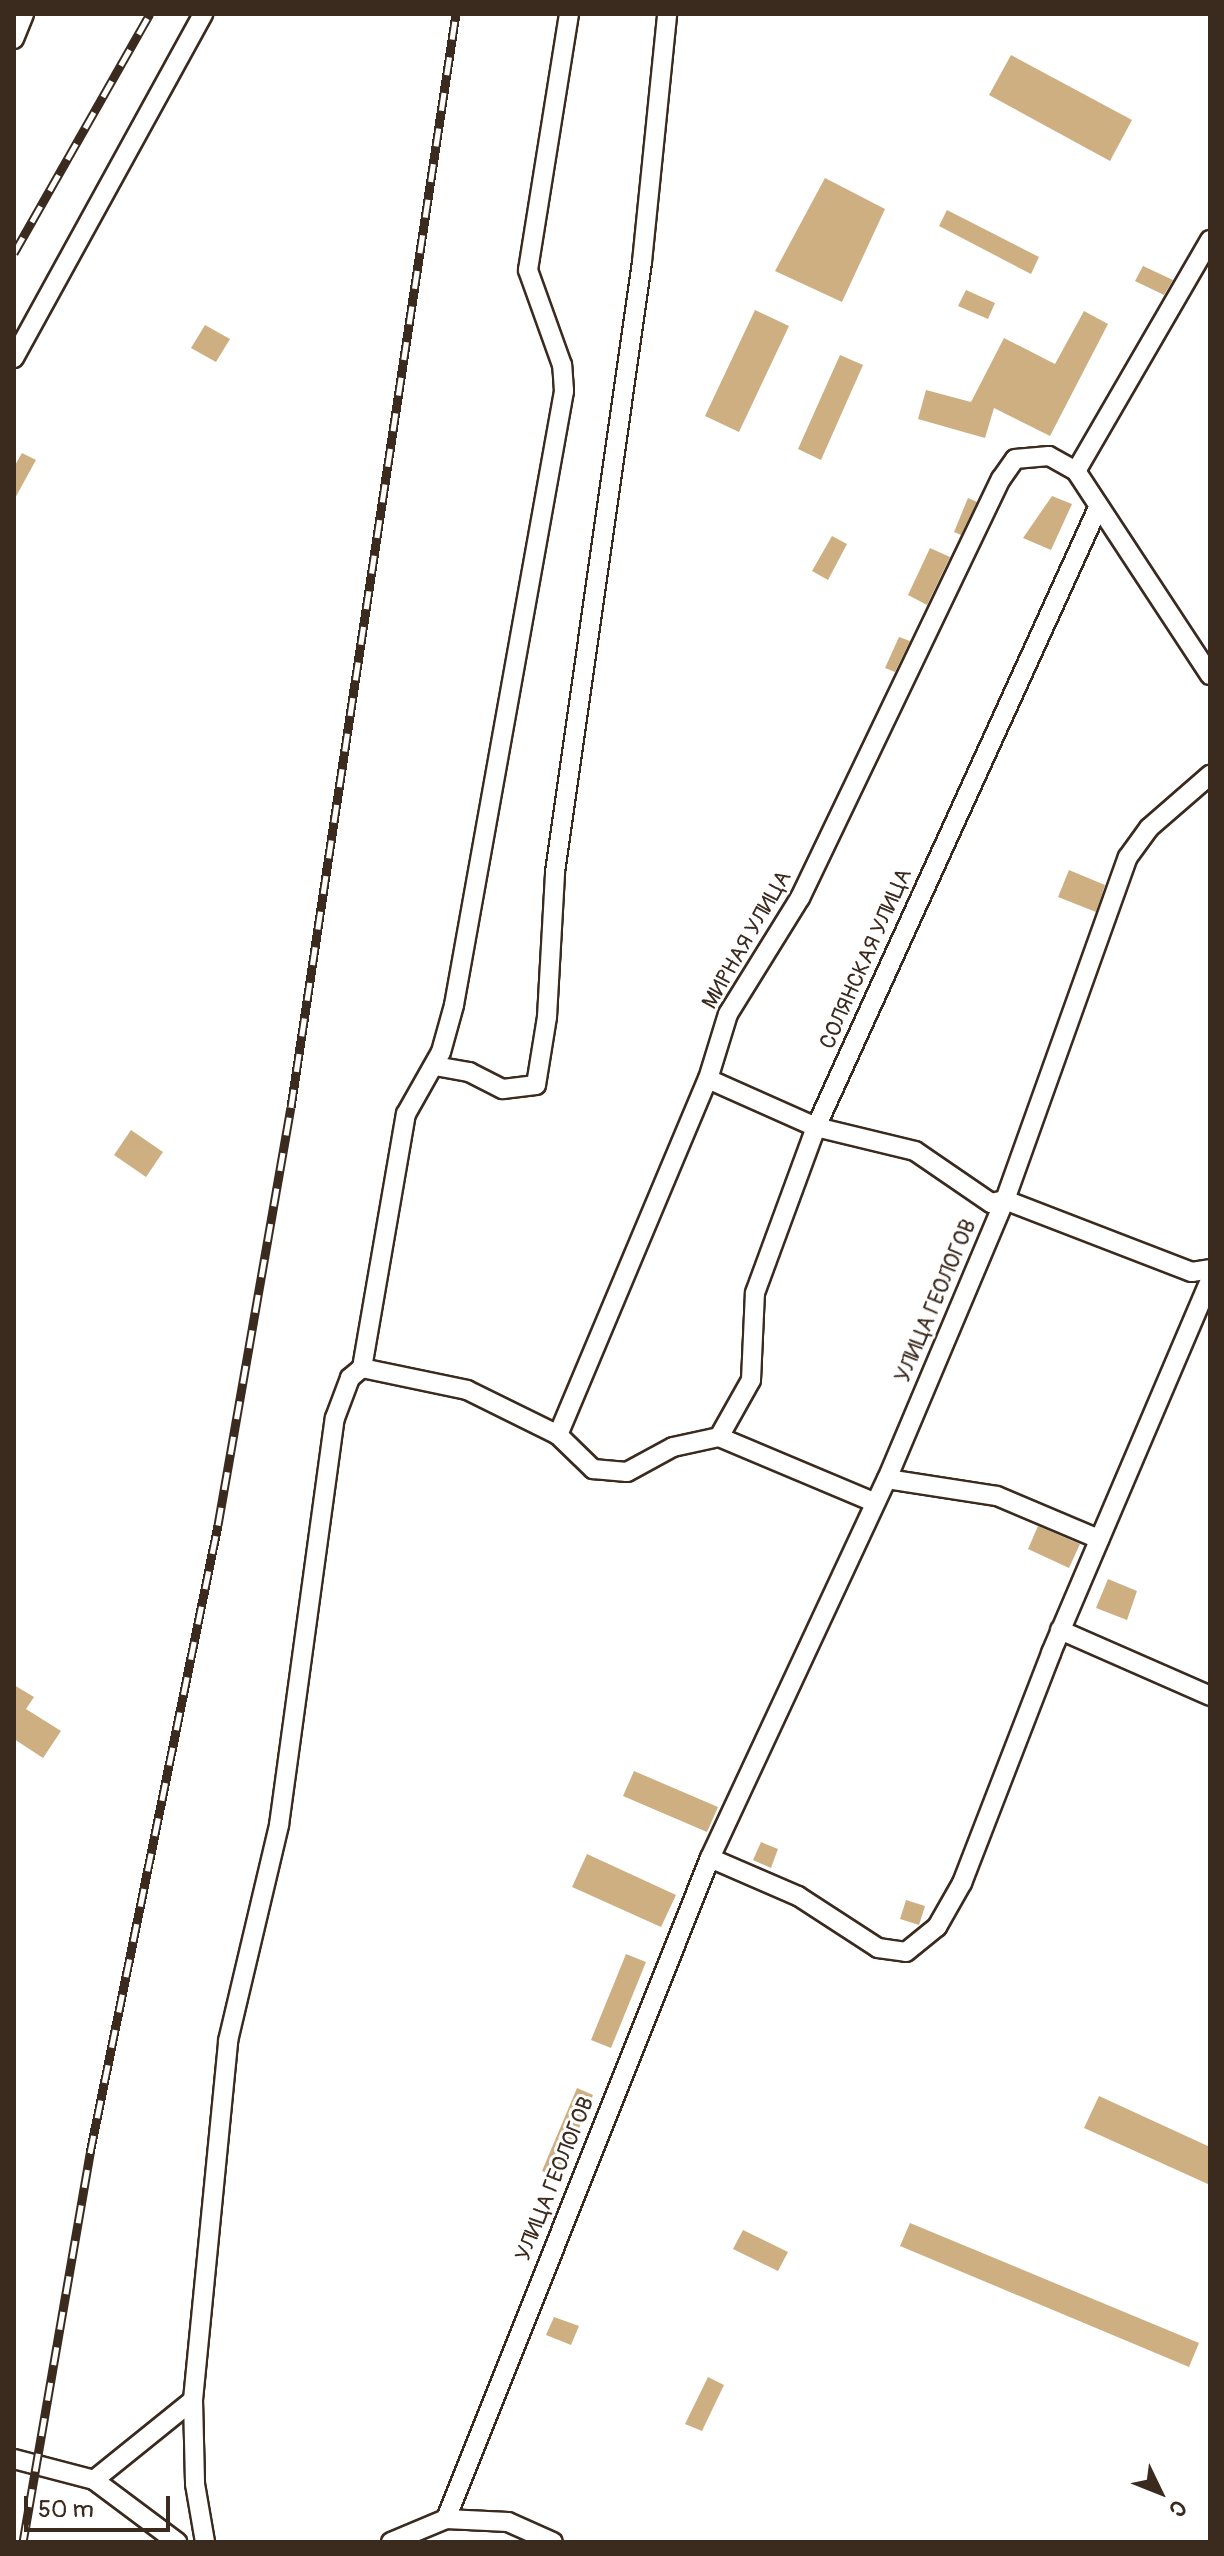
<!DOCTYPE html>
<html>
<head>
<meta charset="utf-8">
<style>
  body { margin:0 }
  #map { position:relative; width:1224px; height:2556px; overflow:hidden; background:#fff; font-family:Pangolin,sans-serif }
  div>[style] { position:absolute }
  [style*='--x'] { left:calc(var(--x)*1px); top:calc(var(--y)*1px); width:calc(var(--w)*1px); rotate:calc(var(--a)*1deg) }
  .building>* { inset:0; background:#ceaf82 }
  .roads { filter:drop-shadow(2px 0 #3b2a1e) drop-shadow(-2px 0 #3b2a1e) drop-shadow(0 2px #3b2a1e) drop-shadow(0 -2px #3b2a1e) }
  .minor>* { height:18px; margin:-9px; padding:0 9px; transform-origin:9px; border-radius:9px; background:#fff }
  .rail>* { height:9px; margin-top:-4.5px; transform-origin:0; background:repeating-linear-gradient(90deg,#fff 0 18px,#3b2a1e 0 36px); box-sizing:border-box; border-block:2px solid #3b2a1e }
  span { translate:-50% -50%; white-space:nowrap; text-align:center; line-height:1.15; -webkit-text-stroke:6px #fff; paint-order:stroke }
  .street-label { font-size:22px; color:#3b2a1e }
  .frame { position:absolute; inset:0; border:16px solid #3b2a1e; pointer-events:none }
  .north { position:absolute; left:1120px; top:2452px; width:80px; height:80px; -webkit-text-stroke:6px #fff; paint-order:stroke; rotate:133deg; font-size:22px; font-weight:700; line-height:32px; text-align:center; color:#3b2a1e }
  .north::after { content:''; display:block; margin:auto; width:28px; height:36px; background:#3b2a1e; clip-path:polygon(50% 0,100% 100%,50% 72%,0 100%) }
  .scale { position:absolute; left:24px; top:2496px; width:146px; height:36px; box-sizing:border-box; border:4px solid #3b2a1e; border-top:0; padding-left:10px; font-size:24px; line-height:28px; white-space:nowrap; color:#3b2a1e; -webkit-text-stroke:6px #fff; paint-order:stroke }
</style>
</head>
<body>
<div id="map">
  <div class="building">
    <div style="clip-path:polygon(1011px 55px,1132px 120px,1110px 161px,989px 95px)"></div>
    <div style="clip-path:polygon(825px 178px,885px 209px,842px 302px,775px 271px)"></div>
    <div style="clip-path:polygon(947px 210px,1039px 257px,1031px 274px,939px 226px)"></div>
    <div style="clip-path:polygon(1143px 266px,1173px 280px,1164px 295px,1135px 281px)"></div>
    <div style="clip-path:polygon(966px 290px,995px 303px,988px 319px,958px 306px)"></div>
    <div style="clip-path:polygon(755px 310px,789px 326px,739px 432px,705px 416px)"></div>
    <div style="clip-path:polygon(1084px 311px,1108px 324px,1050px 436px,994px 408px,985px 438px,918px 419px,926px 390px,971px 402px,1004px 338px,1055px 364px)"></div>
    <div style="clip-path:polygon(205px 325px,230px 339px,216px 362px,191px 348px)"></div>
    <div style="clip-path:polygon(840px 355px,863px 365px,821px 460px,798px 449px)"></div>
    <div style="clip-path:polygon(22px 453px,36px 460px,14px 500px,14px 467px)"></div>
    <div style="clip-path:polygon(1052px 496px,1072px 504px,1051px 550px,1023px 538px)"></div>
    <div style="clip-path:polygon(968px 498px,977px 502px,961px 535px,954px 532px)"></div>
    <div style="clip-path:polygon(832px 536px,847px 544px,828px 580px,812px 571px)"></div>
    <div style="clip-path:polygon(930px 548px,950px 557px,927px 605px,908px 595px)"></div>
    <div style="clip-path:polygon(899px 637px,910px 641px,895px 672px,885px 668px)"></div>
    <div style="clip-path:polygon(1069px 870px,1105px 885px,1096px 912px,1058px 897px)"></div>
    <div style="clip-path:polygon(131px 1130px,163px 1152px,146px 1177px,114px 1155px)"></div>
    <div style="clip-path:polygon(1038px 1526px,1080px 1544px,1069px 1568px,1028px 1549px)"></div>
    <div style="clip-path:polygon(1108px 1579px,1137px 1591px,1127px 1620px,1096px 1608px)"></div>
    <div style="clip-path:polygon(14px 1685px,34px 1697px,26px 1709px,61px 1731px,43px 1758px,14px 1739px)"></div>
    <div style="clip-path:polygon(634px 1771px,718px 1807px,707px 1832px,623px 1796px)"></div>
    <div style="clip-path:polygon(761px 1842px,778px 1849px,771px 1868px,753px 1860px)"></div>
    <div style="clip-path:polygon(587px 1854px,676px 1895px,661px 1927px,572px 1887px)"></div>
    <div style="clip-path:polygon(906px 1900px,925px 1906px,919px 1925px,900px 1919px)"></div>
    <div style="clip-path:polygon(626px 1954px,646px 1962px,611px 2048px,591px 2040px)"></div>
    <div style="clip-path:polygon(577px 2088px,593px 2095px,558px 2178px,542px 2171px)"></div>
    <div style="clip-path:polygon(1099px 2096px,1210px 2147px,1210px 2185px,1084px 2128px)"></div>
    <div style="clip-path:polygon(910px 2223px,1199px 2343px,1189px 2367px,900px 2246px)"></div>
    <div style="clip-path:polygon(743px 2230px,788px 2252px,778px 2271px,733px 2249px)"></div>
    <div style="clip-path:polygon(554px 2317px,579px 2326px,571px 2345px,546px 2335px)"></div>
    <div style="clip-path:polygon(708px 2377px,724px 2385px,702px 2431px,685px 2424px)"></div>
  </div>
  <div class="roads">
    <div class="minor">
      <div style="--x:14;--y:39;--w:27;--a:-68"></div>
      <div style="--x:1210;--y:240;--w:267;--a:120.1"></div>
      <div style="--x:1076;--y:471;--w:244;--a:56.7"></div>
      <div style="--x:14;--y:358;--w:393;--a:-61.2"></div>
      <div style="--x:435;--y:1066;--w:35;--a:10"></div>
      <div style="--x:469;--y:1072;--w:38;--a:27"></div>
      <div style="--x:503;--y:1089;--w:33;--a:-7"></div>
      <div style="--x:536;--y:1085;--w:69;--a:-80.8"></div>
      <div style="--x:547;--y:1017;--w:145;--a:-86.8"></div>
      <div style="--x:555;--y:872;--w:616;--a:-81.88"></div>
      <div style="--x:642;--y:262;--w:249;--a:-84.2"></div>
      <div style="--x:708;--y:1079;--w:118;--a:24"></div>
      <div style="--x:816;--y:1127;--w:102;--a:13.6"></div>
      <div style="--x:915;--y:1151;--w:92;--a:34.4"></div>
      <div style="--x:991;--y:1203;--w:14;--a:-12"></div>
      <div style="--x:1005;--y:1200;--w:200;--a:21.1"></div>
      <div style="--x:1192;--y:1272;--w:18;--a:-9"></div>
      <div style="--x:362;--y:1368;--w:107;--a:11.8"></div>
      <div style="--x:467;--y:1390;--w:102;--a:26.3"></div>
      <div style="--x:558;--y:1435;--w:49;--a:44.2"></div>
      <div style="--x:593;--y:1469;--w:34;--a:5"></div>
      <div style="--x:627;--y:1472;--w:52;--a:-28.5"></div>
      <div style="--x:673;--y:1447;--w:47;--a:-12.3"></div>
      <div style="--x:719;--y:1437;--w:165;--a:22.8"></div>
      <div style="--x:558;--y:1435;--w:386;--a:-67.2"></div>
      <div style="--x:708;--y:1079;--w:68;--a:-72.9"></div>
      <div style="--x:728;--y:1014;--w:137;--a:-58.2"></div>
      <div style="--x:800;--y:898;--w:465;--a:-64.4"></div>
      <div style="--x:1001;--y:479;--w:24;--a:-55"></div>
      <div style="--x:1015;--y:459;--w:34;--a:-5"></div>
      <div style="--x:1049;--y:456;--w:31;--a:29"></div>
      <div style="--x:719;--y:1437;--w:65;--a:-60.7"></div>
      <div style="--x:751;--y:1380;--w:87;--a:-87.4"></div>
      <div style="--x:755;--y:1293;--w:177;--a:-69.8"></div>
      <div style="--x:816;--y:1127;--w:678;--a:-65.51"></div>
      <div style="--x:887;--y:1479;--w:111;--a:8.8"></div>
      <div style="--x:997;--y:1496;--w:111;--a:22.9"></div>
      <div style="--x:1060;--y:1630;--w:164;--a:23.7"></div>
      <div style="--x:710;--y:1858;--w:96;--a:23.4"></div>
      <div style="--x:798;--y:1896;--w:95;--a:33"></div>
      <div style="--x:878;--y:1948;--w:28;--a:8"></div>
      <div style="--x:906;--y:1952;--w:40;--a:-39"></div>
      <div style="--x:937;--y:1927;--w:51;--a:-60.4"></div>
      <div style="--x:962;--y:1883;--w:247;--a:-68.8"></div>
      <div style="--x:1051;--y:1653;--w:405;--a:-66.9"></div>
      <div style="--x:193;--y:2400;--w:84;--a:88.6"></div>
      <div style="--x:195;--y:2484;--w:59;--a:80.2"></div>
      <div style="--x:14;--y:2459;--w:83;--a:14.7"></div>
      <div style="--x:94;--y:2480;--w:104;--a:36.8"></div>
      <div style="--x:94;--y:2480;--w:127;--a:-38.9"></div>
      <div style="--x:193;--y:2400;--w:361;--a:-84.4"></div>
      <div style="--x:228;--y:2041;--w:222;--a:-76.7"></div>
      <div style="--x:279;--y:1825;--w:411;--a:-82.2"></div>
      <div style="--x:335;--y:1418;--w:43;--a:-69.4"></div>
      <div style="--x:350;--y:1378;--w:16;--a:-40"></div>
      <div style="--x:362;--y:1368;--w:258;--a:-80.2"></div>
      <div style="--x:406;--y:1114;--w:71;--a:-60.6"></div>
      <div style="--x:441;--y:1052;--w:49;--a:-74.5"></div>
      <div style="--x:454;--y:1005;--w:624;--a:-79.84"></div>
      <div style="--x:564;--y:391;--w:26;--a:-94"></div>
      <div style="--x:562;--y:365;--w:101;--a:-109.7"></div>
      <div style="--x:528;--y:270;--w:259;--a:-80.9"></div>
      <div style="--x:446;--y:2519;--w:712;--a:-68.23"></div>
      <div style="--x:710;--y:1858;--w:418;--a:-65"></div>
      <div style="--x:887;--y:1479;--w:303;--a:-67.1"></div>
      <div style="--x:1005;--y:1200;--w:364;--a:-70.3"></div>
      <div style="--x:1128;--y:857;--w:36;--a:-54"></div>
      <div style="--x:1149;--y:828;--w:81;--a:-41"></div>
      <div style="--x:391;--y:2542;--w:60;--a:-22.7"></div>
      <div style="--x:446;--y:2519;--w:62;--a:2.8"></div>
      <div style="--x:508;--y:2522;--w:49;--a:24"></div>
    </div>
  </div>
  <div class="rail">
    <div style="--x:14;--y:253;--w:275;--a:-60.4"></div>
    <div style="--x:23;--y:2542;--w:395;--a:-80.2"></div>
    <div style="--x:90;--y:2153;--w:641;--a:-78.48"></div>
    <div style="--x:218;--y:1525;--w:424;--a:-80.1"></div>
    <div style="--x:291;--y:1107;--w:1105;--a:-81.42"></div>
  </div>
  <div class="street-label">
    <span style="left:747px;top:940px;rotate:-60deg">МИРНАЯ УЛИЦА</span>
    <span style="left:866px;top:959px;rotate:-66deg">СОЛЯНСКАЯ УЛИЦА</span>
    <span style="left:936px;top:1301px;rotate:-67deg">УЛИЦА ГЕОЛОГОВ</span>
    <span style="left:555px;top:2179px;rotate:-68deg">УЛИЦА ГЕОЛОГОВ</span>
  </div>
  <div class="frame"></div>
  <div class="north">С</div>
  <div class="scale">50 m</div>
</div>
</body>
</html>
